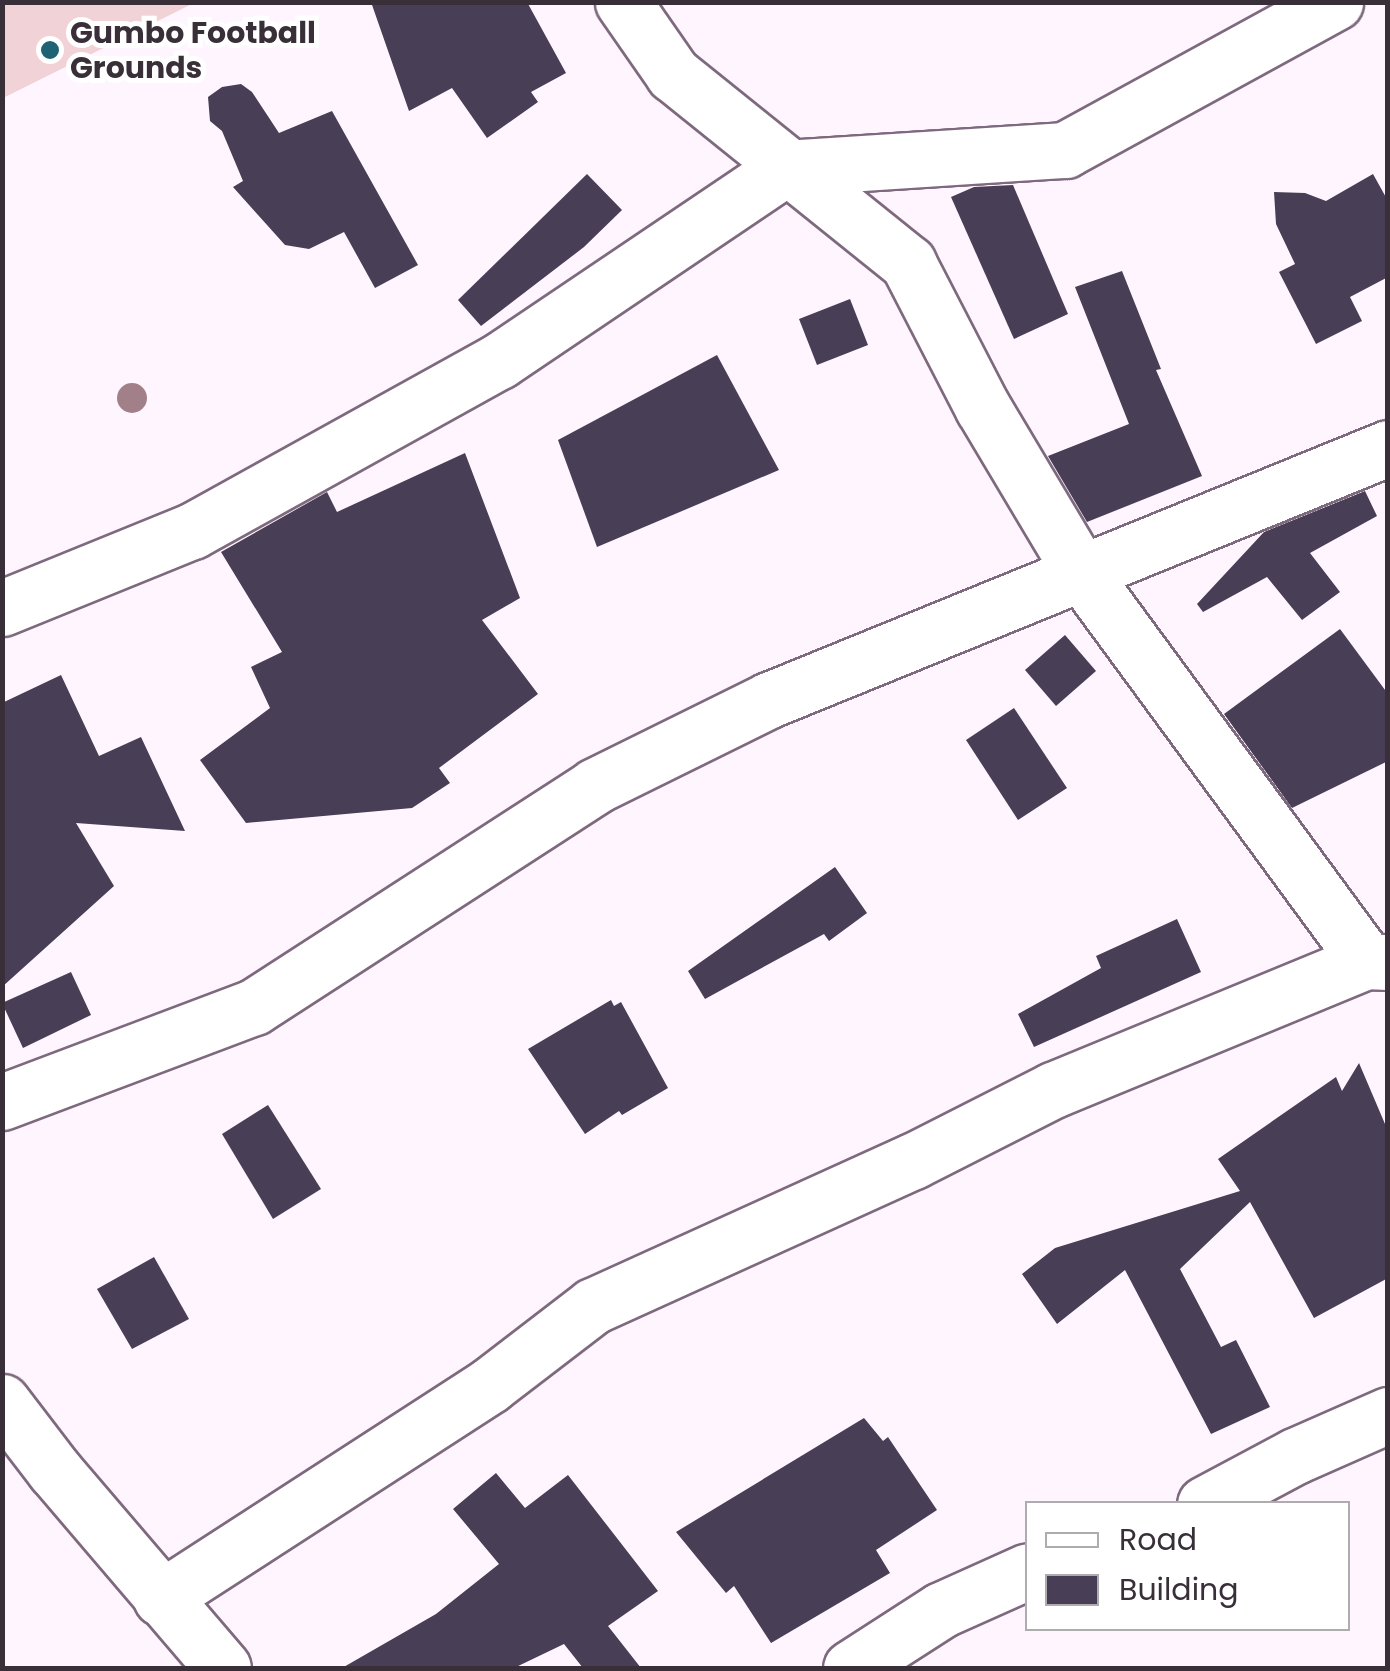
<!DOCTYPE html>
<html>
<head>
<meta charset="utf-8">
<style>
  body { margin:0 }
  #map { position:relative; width:1390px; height:1671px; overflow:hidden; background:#fff5ff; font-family:Poppins,sans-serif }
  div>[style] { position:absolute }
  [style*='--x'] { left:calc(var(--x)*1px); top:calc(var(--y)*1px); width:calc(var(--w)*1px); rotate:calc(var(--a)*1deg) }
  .green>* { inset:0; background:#f1d2d6 }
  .building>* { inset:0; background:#483e55 }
  .roads { filter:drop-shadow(2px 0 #7e697e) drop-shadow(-2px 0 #7e697e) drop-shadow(0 2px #7e697e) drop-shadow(0 -2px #7e697e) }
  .minor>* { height:55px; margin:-27.5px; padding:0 27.5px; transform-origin:27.5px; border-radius:27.5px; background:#fff }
  .trees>* { width:30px; height:30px; margin:-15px; border-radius:50%; background:#a1808a }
  .dots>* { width:28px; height:28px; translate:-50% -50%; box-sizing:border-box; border:5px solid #fff; border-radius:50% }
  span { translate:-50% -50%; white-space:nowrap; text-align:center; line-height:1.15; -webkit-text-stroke:10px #fff; paint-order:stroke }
  .poi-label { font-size:30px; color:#382f38; font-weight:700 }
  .left { translate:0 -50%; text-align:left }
  .frame { position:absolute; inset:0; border:5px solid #382f38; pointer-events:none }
  .legend { position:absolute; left:1025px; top:1501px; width:325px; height:130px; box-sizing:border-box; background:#fff; border:2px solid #afacaf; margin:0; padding:12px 18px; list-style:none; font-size:30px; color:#382f38 }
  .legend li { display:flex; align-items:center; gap:20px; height:50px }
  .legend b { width:50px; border:2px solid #afacaf }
</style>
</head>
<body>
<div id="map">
  <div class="green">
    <div style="clip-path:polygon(3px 2px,194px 2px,194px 3px,3px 98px)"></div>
  </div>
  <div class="building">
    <div style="clip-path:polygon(371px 2px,527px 2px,566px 73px,531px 92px,538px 102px,487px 138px,452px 88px,409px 111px)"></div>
    <div style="clip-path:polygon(241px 84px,252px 92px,279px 133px,332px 111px,418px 265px,375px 288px,344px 232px,309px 249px,285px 245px,233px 187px,243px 181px,222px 131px,210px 121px,208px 97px,222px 87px)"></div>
    <div style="clip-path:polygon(587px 174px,622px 210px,584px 247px,481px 326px,458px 300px)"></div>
    <div style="clip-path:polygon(1373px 174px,1388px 201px,1388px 277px,1350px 297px,1362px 321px,1316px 344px,1279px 272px,1295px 264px,1276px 224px,1274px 192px,1305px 193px,1326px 201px)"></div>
    <div style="clip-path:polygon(1013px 185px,1068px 314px,1014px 339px,951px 197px,974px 187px)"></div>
    <div style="clip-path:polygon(1122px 271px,1161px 369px,1156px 370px,1202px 476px,1087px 522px,1048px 456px,1129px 424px,1075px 287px)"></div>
    <div style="clip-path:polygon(850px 299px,868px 345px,817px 365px,799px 319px)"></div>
    <div style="clip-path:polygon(717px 355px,779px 470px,597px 547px,558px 440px)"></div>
    <div style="clip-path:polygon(465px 453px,520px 598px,482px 620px,538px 694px,439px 768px,450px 783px,412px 808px,246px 823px,200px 760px,270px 708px,251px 667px,282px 652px,221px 552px,327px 492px,337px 512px)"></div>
    <div style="clip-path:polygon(1365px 491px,1377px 516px,1310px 553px,1340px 592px,1302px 620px,1267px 577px,1203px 612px,1197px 604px,1264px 532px)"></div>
    <div style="clip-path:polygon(1340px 629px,1388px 694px,1388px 761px,1292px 808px,1224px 714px)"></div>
    <div style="clip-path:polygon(1065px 635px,1096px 671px,1056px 706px,1025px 670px)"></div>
    <div style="clip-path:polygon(61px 675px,99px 756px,141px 737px,185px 831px,76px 823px,114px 886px,2px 987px,2px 703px)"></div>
    <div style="clip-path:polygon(1014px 708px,1067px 788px,1018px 820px,966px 740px)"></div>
    <div style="clip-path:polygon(835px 867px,867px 913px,829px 941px,824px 934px,705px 999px,688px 971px)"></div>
    <div style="clip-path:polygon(1177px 919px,1201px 972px,1034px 1047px,1018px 1014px,1101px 968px,1096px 956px)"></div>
    <div style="clip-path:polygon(71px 972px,91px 1015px,23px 1048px,2px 1003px)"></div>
    <div style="clip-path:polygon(611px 1000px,614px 1006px,621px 1002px,668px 1088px,622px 1115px,619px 1111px,585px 1134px,528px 1049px)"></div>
    <div style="clip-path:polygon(1359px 1063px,1388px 1131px,1388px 1278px,1314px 1318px,1250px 1202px,1180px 1269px,1221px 1347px,1236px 1340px,1270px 1407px,1211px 1434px,1125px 1270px,1057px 1324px,1022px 1274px,1055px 1248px,1240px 1191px,1218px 1159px,1336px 1077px,1342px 1091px)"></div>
    <div style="clip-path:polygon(268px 1105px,321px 1189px,273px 1219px,222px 1134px)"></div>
    <div style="clip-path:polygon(154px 1257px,189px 1319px,132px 1349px,97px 1289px)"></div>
    <div style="clip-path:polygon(864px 1418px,883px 1441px,888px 1437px,937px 1510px,876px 1550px,890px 1573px,771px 1643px,734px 1586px,726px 1593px,676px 1532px)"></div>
    <div style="clip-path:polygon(496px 1473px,525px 1508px,568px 1475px,658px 1591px,608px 1626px,641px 1668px,583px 1668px,564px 1644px,514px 1668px,342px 1668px,436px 1614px,499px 1564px,453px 1509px)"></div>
  </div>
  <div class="roads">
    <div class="minor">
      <div style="--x:623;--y:2;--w:88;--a:55.2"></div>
      <div style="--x:673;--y:74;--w:302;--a:38.8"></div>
      <div style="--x:908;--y:263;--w:163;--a:62.7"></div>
      <div style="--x:983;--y:408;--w:190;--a:59.2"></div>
      <div style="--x:1080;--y:571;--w:484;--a:53.7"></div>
      <div style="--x:2;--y:608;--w:205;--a:-22.1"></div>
      <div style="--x:192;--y:531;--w:351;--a:-29"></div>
      <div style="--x:499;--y:361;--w:345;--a:-34"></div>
      <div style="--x:785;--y:168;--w:281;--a:-3.7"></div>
      <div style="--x:1065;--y:150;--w:308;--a:-28.7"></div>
      <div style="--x:2;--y:1102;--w:269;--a:-20.7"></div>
      <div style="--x:254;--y:1007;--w:406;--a:-32.9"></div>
      <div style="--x:595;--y:786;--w:194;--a:-26.3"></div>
      <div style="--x:769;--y:700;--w:668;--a:-22.15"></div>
      <div style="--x:2;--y:1402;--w:86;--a:52.6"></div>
      <div style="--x:54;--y:1470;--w:260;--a:49.5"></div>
      <div style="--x:1205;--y:1504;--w:102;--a:-28.1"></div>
      <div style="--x:1295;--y:1456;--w:102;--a:-23.8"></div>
      <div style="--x:161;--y:1598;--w:392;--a:-32.9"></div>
      <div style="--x:490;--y:1385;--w:130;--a:-37.5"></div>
      <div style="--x:593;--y:1306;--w:351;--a:-24.4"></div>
      <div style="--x:913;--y:1161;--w:157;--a:-26.9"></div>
      <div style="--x:1053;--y:1090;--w:339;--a:-22.4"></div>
      <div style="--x:1366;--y:961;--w:22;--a:3"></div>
      <div style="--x:851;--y:1668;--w:107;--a:-32.8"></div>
      <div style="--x:941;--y:1610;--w:95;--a:-24.1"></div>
    </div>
  </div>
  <div class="trees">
    <div style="left:132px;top:398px"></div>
  </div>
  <div class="dots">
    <div style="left:50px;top:50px;background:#1e6274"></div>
  </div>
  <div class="poi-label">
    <span class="left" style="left:70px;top:50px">Gumbo Football<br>Grounds</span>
  </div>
  <div class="frame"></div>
  <ul class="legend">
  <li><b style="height:12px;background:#fff"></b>Road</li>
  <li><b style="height:28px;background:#483e55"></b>Building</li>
  </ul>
</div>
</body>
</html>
